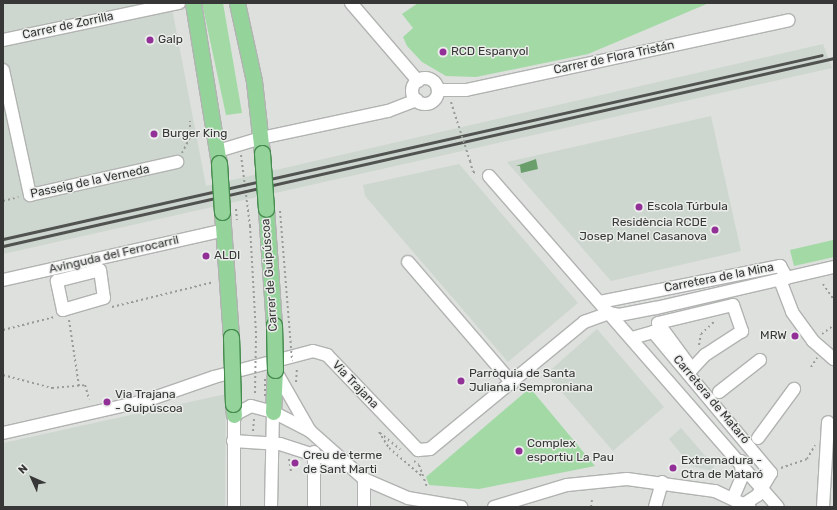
<!DOCTYPE html>
<html>
<head>
<meta charset="utf-8">
<style>
  body { margin:0 }
  #map { position:relative; width:837px; height:510px; overflow:hidden; background:#dde0dd; font-family:Rubik,sans-serif }
  div>[style] { position:absolute }
  [style*='--x'] { left:calc(var(--x)*1px); top:calc(var(--y)*1px); width:calc(var(--w)*1px); rotate:calc(var(--a)*1deg) }
  .built>* { inset:0; background:#ced7cf }
  .green>* { inset:0; background:#a3d9a5 }
  .water>* { inset:0; background:#6a9f6c }
  .path>* { height:2px; margin-top:-1px; transform-origin:0; background:repeating-linear-gradient(90deg,#999b99 0 2px,transparent 0 5px) }
  .roads { filter:drop-shadow(1px 0 #b1b3b1) drop-shadow(-1px 0 #b1b3b1) drop-shadow(0 1px #b1b3b1) drop-shadow(0 -1px #b1b3b1) }
  .minor>* { height:12px; margin:-6px; padding:0 6px; transform-origin:6px; border-radius:6px; background:#fff }
  .minor>.ring { margin:-6px; padding:0; box-sizing:content-box; background:none; border:12px solid #fff; border-radius:50% }
  .major>* { height:15px; margin:-7.5px; padding:0 7.5px; transform-origin:7.5px; border-radius:7.5px; background:#94d49b }
  .rail>* { height:3px; margin:-1.5px; padding:0 1.5px; transform-origin:1.5px; border-radius:1.5px; background:#515351 }
  .path-bridge>* { height:2px; margin-top:-1px; transform-origin:0; background:repeating-linear-gradient(90deg,#999b99 0 2px,transparent 0 5px) }
  .bridges { filter:drop-shadow(1px 0 #458b4d) drop-shadow(-1px 0 #458b4d) drop-shadow(0 1px #458b4d) drop-shadow(0 -1px #458b4d) }
  .major-bridge>* { height:15px; margin:-7.5px; padding:0 7.5px; transform-origin:7.5px; border-radius:7.5px; background:#94d49b }
  .dots>* { width:11px; height:11px; translate:-50% -50%; box-sizing:border-box; border:2px solid #eaedea; border-radius:50% }
  span { translate:-50% -50%; white-space:nowrap; text-align:center; line-height:1.15; -webkit-text-stroke:3px #eaedea; paint-order:stroke }
  .street-label { font-size:12px; color:#363736 }
  .poi-label { font-size:12px; color:#363736 }
  .left { translate:0 -50%; text-align:left }
  .right { translate:-100% -50%; text-align:right }
  .frame { position:absolute; inset:0; border:4px solid #363736; pointer-events:none }
  .north { position:absolute; left:12px; top:458px; width:40px; height:40px; -webkit-text-stroke:3px #eaedea; paint-order:stroke; rotate:315deg; font-size:11px; font-weight:700; line-height:16px; text-align:center; color:#363736 }
  .north::after { content:''; display:block; margin:auto; width:14px; height:18px; background:#363736; clip-path:polygon(50% 0,100% 100%,50% 72%,0 100%) }
</style>
</head>
<body>
<div id="map">
  <div class="built">
    <div style="clip-path:polygon(3px 3px,171px 3px,206px 186px,823px 44px,832px 68px,3px 254px)"></div>
    <div style="clip-path:polygon(711px 116px,741px 251px,611px 281px,507px 162px)"></div>
    <div style="clip-path:polygon(459px 164px,578px 303px,508px 362px,365px 196px,363px 185px)"></div>
    <div style="clip-path:polygon(597px 329px,664px 407px,613px 451px,546px 374px)"></div>
    <div style="clip-path:polygon(226px 394px,225px 507px,3px 507px,3px 443px)"></div>
    <div style="clip-path:polygon(681px 428px,714px 466px,713px 471px,691px 466px,669px 439px)"></div>
  </div>
  <div class="green">
    <div style="clip-path:polygon(202px 3px,223px 3px,242px 113px,226px 115px)"></div>
    <div style="clip-path:polygon(418px 3px,709px 3px,588px 54px,476px 77px,446px 76px,422px 62px,407px 46px,403px 37px,413px 28px,402px 14px)"></div>
    <div style="clip-path:polygon(833px 240px,834px 257px,794px 266px,790px 250px)"></div>
    <div style="clip-path:polygon(530px 388px,595px 466px,479px 489px,429px 485px,426px 477px)"></div>
  </div>
  <div class="water">
    <div style="clip-path:polygon(536px 159px,538px 169px,521px 173px,520px 166px,516px 166px)"></div>
  </div>
  <div class="path">
    <div style="--x:451;--y:102;--w:10;--a:73"></div>
    <div style="--x:182;--y:153;--w:18;--a:-63"></div>
    <div style="--x:190;--y:137;--w:16;--a:-90"></div>
    <div style="--x:241;--y:155;--w:72;--a:82.8"></div>
    <div style="--x:250;--y:226;--w:108;--a:86.8"></div>
    <div style="--x:470;--y:161;--w:11;--a:75"></div>
    <div style="--x:473;--y:172;--w:5;--a:11"></div>
    <div style="--x:3;--y:201;--w:16;--a:-14"></div>
    <div style="--x:236;--y:209;--w:11;--a:85"></div>
    <div style="--x:823;--y:284;--w:19;--a:55"></div>
    <div style="--x:112;--y:307;--w:105;--a:-13.8"></div>
    <div style="--x:69;--y:320;--w:67;--a:81.4"></div>
    <div style="--x:3;--y:330;--w:53;--a:-14.3"></div>
    <div style="--x:822;--y:334;--w:15;--a:-37"></div>
    <div style="--x:699;--y:345;--w:11;--a:-80"></div>
    <div style="--x:701;--y:334;--w:19;--a:-43"></div>
    <div style="--x:811;--y:367;--w:11;--a:-56"></div>
    <div style="--x:3;--y:375;--w:51;--a:14.9"></div>
    <div style="--x:52;--y:388;--w:33;--a:-5"></div>
    <div style="--x:85;--y:385;--w:15;--a:74"></div>
    <div style="--x:296;--y:382;--w:15;--a:-86"></div>
    <div style="--x:253;--y:431;--w:12;--a:-85"></div>
    <div style="--x:379;--y:432;--w:19;--a:58"></div>
    <div style="--x:389;--y:448;--w:45;--a:40.5"></div>
    <div style="--x:380;--y:433;--w:26;--a:39"></div>
    <div style="--x:289;--y:459;--w:13;--a:81"></div>
    <div style="--x:414;--y:461;--w:6;--a:39"></div>
    <div style="--x:419;--y:465;--w:23;--a:70"></div>
    <div style="--x:781;--y:468;--w:28;--a:-19"></div>
    <div style="--x:807;--y:459;--w:16;--a:-60"></div>
    <div style="--x:591;--y:507;--w:7;--a:-82"></div>
  </div>
  <div class="roads">
    <div class="minor">
      <div style="--x:351;--y:3;--w:103;--a:49.3"></div>
      <div style="--x:3;--y:40;--w:180;--a:-11.9"></div>
      <div style="--x:3;--y:70;--w:128;--a:77.8"></div>
      <div style="--x:30;--y:195;--w:151;--a:-12.7"></div>
      <div class="ring" style="left:412px;top:78px;width:14px;height:14px"></div>
      <div style="--x:438;--y:90;--w:28;--a:0"></div>
      <div style="--x:466;--y:90;--w:330;--a:-12.2"></div>
      <div style="--x:218;--y:151;--w:45;--a:-16.8"></div>
      <div style="--x:261;--y:138;--w:130;--a:-12"></div>
      <div style="--x:388;--y:111;--w:31;--a:-21"></div>
      <div style="--x:489;--y:176;--w:439;--a:48.9"></div>
      <div style="--x:408;--y:262;--w:160;--a:49.3"></div>
      <div style="--x:100;--y:270;--w:28;--a:82"></div>
      <div style="--x:104;--y:298;--w:43;--a:163.7"></div>
      <div style="--x:63;--y:310;--w:30;--a:-102"></div>
      <div style="--x:57;--y:281;--w:44;--a:-14.3"></div>
      <div style="--x:3;--y:280;--w:227;--a:-12.7"></div>
      <div style="--x:780;--y:280;--w:34;--a:69"></div>
      <div style="--x:792;--y:312;--w:36;--a:54"></div>
      <div style="--x:813;--y:341;--w:28;--a:41"></div>
      <div style="--x:600;--y:302;--w:184;--a:-11.3"></div>
      <div style="--x:780;--y:266;--w:14;--a:60"></div>
      <div style="--x:733;--y:305;--w:28;--a:71"></div>
      <div style="--x:742;--y:331;--w:44;--a:147"></div>
      <div style="--x:705;--y:355;--w:19;--a:133"></div>
      <div style="--x:692;--y:369;--w:57;--a:-126.5"></div>
      <div style="--x:658;--y:323;--w:77;--a:-13.5"></div>
      <div style="--x:632;--y:338;--w:22;--a:-16"></div>
      <div style="--x:653;--y:332;--w:184;--a:50.1"></div>
      <div style="--x:771;--y:473;--w:26;--a:121"></div>
      <div style="--x:758;--y:495;--w:17;--a:147"></div>
      <div style="--x:275;--y:370;--w:70;--a:60.2"></div>
      <div style="--x:719;--y:392;--w:52;--a:-38"></div>
      <div style="--x:3;--y:433;--w:149;--a:-12.8"></div>
      <div style="--x:148;--y:400;--w:70;--a:-19.2"></div>
      <div style="--x:214;--y:377;--w:102;--a:-14.7"></div>
      <div style="--x:313;--y:351;--w:15;--a:16"></div>
      <div style="--x:327;--y:355;--w:132;--a:46.2"></div>
      <div style="--x:418;--y:450;--w:12;--a:-5"></div>
      <div style="--x:430;--y:449;--w:200;--a:-39.5"></div>
      <div style="--x:584;--y:322;--w:27;--a:-20"></div>
      <div style="--x:609;--y:313;--w:10;--a:11"></div>
      <div style="--x:619;--y:315;--w:38;--a:-11"></div>
      <div style="--x:656;--y:308;--w:183;--a:-13"></div>
      <div style="--x:758;--y:438;--w:61;--a:-53.7"></div>
      <div style="--x:233;--y:441;--w:47;--a:3.7"></div>
      <div style="--x:280;--y:444;--w:68;--a:17.9"></div>
      <div style="--x:733;--y:498;--w:23;--a:-67"></div>
      <div style="--x:742;--y:477;--w:16;--a:-94"></div>
      <div style="--x:234;--y:507;--w:92;--a:-90"></div>
      <div style="--x:234;--y:415;--w:19;--a:-28"></div>
      <div style="--x:251;--y:406;--w:23;--a:15"></div>
      <div style="--x:273;--y:412;--w:42;--a:27.2"></div>
      <div style="--x:310;--y:431;--w:72;--a:41.6"></div>
      <div style="--x:364;--y:479;--w:48;--a:23.4"></div>
      <div style="--x:408;--y:498;--w:54;--a:9.6"></div>
      <div style="--x:271;--y:507;--w:95;--a:-88.8"></div>
      <div style="--x:314;--y:507;--w:55;--a:-90"></div>
      <div style="--x:364;--y:507;--w:28;--a:-90"></div>
      <div style="--x:494;--y:507;--w:76;--a:-16.8"></div>
      <div style="--x:567;--y:485;--w:60;--a:-5.7"></div>
      <div style="--x:627;--y:479;--w:89;--a:7.8"></div>
      <div style="--x:715;--y:491;--w:38;--a:25"></div>
      <div style="--x:655;--y:507;--w:26;--a:-74"></div>
      <div style="--x:823;--y:507;--w:85;--a:-86.6"></div>
    </div>
    <div class="major">
      <div style="--x:193;--y:3;--w:162;--a:80.8"></div>
      <div style="--x:237;--y:3;--w:80;--a:77.7"></div>
      <div style="--x:254;--y:81;--w:72;--a:83.7"></div>
      <div style="--x:266;--y:209;--w:116;--a:86.1"></div>
      <div style="--x:222;--y:212;--w:125;--a:85.9"></div>
      <div style="--x:233;--y:404;--w:11;--a:85"></div>
      <div style="--x:273;--y:412;--w:42;--a:-87.3"></div>
    </div>
  </div>
  <div class="rail">
    <div style="--x:3;--y:239;--w:839;--a:-12.66"></div>
    <div style="--x:3;--y:246;--w:852;--a:-12.75"></div>
  </div>
  <div class="path-bridge">
    <div style="--x:454;--y:112;--w:52;--a:71.9"></div>
    <div style="--x:280;--y:211;--w:150;--a:85.4"></div>
    <div style="--x:255;--y:393;--w:59;--a:-89"></div>
    <div style="--x:265;--y:396;--w:19;--a:-90"></div>
  </div>
  <div class="bridges">
    <div class="major-bridge">
      <div style="--x:262;--y:153;--w:56;--a:85.9"></div>
      <div style="--x:219;--y:163;--w:49;--a:86.5"></div>
      <div style="--x:274;--y:325;--w:45;--a:88.7"></div>
      <div style="--x:231;--y:337;--w:67;--a:88.3"></div>
    </div>
  </div>
  <div class="dots">
    <div style="left:150px;top:40px;background:#923098"></div>
    <div style="left:443px;top:52px;background:#923098"></div>
    <div style="left:154px;top:134px;background:#923098"></div>
    <div style="left:639px;top:207px;background:#923098"></div>
    <div style="left:715px;top:230px;background:#923098"></div>
    <div style="left:206px;top:256px;background:#923098"></div>
    <div style="left:795px;top:336px;background:#923098"></div>
    <div style="left:461px;top:381px;background:#923098"></div>
    <div style="left:107px;top:402px;background:#923098"></div>
    <div style="left:519px;top:451px;background:#923098"></div>
    <div style="left:295px;top:463px;background:#923098"></div>
    <div style="left:673px;top:468px;background:#923098"></div>
  </div>
  <div class="street-label">
    <span style="left:68px;top:26px;rotate:-12deg">Carrer de Zorrilla</span>
    <span style="left:614px;top:58px;rotate:-12deg">Carrer de Flora Tristán</span>
    <span style="left:90px;top:182px;rotate:-12deg">Passeig de la Verneda</span>
    <span style="left:114px;top:255px;rotate:-13deg">Avinguda del Ferrocarril</span>
    <span style="left:270px;top:275px;rotate:-94deg">Carrer de Guipúscoa</span>
    <span style="left:719px;top:278px;rotate:-11deg">Carretera de la Mina</span>
    <span style="left:355px;top:385px;rotate:46deg">Via Trajana</span>
    <span style="left:711px;top:400px;rotate:50deg">Carretera de Mataró</span>
  </div>
  <div class="poi-label">
    <span class="left" style="left:158px;top:40px">Galp</span>
    <span class="left" style="left:451px;top:52px">RCD Espanyol</span>
    <span class="left" style="left:162px;top:134px">Burger King</span>
    <span class="left" style="left:647px;top:207px">Escola Túrbula</span>
    <span class="right" style="left:707px;top:230px">Residència RCDE<br>Josep Manel Casanova</span>
    <span class="left" style="left:214px;top:256px">ALDI</span>
    <span class="right" style="left:787px;top:336px">MRW</span>
    <span class="left" style="left:469px;top:381px">Parròquia de Santa<br>Juliana i Semproniana</span>
    <span class="left" style="left:115px;top:402px">Via Trajana<br>- Guipúscoa</span>
    <span class="left" style="left:527px;top:451px">Complex<br>esportiu La Pau</span>
    <span class="left" style="left:303px;top:463px">Creu de terme<br>de Sant Marti</span>
    <span class="left" style="left:681px;top:468px">Extremadura -<br>Ctra de Mataró</span>
  </div>
  <div class="frame"></div>
  <div class="north">N</div>
</div>
</body>
</html>
